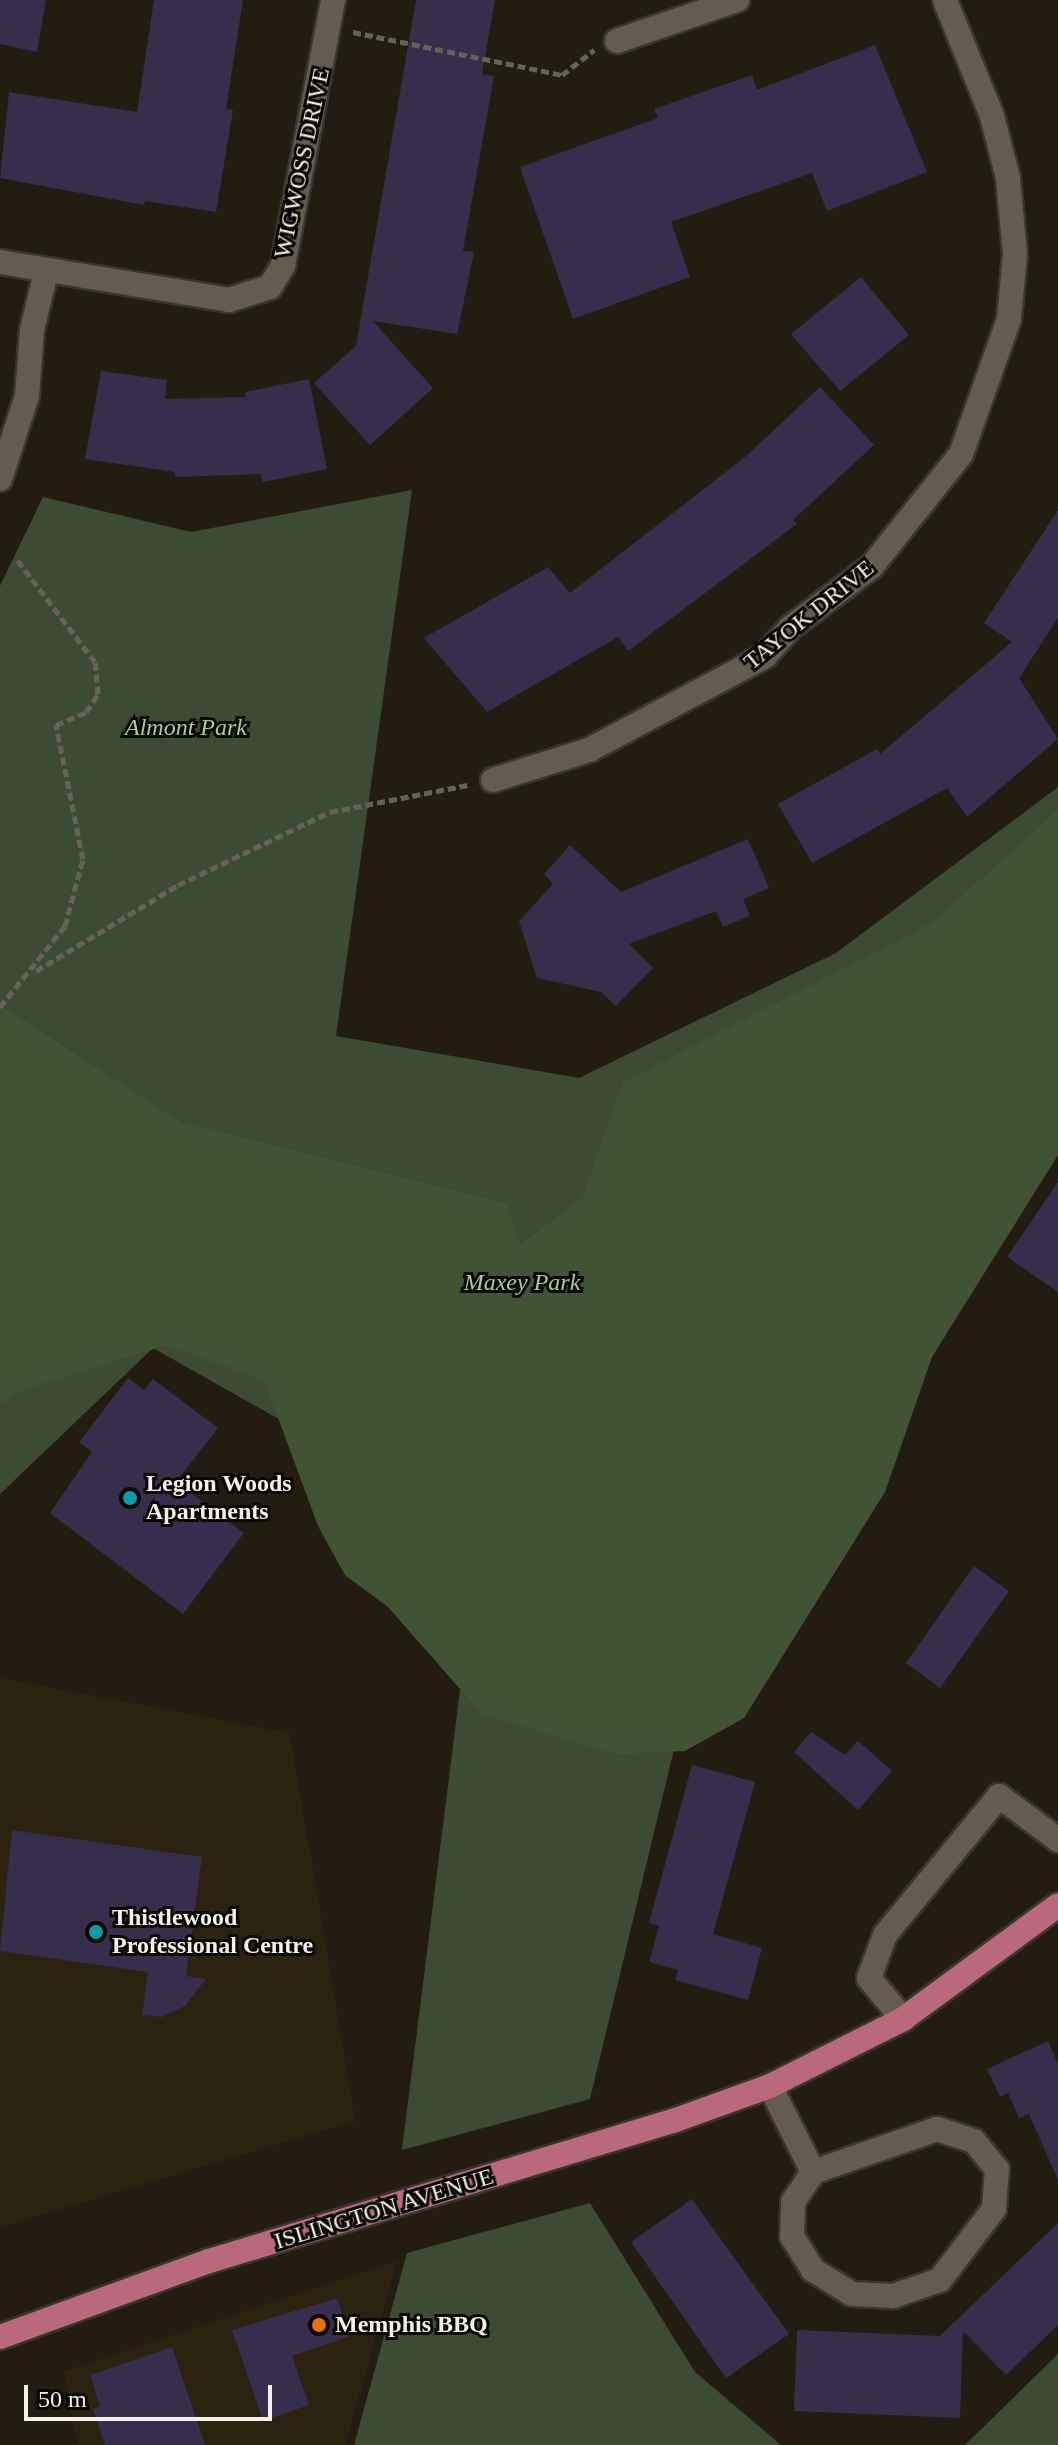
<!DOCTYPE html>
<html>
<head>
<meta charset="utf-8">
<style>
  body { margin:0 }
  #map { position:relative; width:1058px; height:2445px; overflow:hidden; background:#231d11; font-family:"Times New Roman",serif }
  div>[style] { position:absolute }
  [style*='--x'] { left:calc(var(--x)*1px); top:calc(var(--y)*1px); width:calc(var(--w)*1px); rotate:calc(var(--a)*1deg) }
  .built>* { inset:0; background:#2b2310 }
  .green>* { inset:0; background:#3c4c32 }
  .forest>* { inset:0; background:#405434 }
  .building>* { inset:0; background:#372d4d }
  .path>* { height:5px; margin-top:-2.5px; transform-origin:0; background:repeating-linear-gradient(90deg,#676257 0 8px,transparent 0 12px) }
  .roads { filter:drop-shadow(2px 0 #3a362f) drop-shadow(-2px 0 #3a362f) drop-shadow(0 2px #3a362f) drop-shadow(0 -2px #3a362f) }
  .minor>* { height:24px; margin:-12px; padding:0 12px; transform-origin:12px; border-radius:12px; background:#645d4f }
  .major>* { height:24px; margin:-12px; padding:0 12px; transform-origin:12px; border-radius:12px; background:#ba697d }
  .dots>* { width:22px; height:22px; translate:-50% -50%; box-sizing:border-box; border:4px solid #0a0804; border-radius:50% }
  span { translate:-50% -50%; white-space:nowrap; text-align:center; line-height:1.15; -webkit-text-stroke:6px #0a0804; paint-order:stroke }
  .street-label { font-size:24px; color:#f3f0e7 }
  .park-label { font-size:24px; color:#a9cd94; font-style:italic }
  .poi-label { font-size:24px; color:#f3f0e7; font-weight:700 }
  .left { translate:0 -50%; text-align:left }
  .scale { position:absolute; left:24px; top:2385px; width:248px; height:36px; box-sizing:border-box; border:4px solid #f3f0e7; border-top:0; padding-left:10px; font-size:24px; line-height:28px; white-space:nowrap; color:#f3f0e7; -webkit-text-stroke:6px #0a0804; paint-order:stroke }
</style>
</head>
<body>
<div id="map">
  <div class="built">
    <div style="clip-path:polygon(0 1678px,290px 1733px,355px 2121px,0 2227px)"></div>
    <div style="clip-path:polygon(397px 2261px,345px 2445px,78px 2445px,64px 2371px)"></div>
  </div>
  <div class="green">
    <div style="clip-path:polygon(412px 490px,336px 1036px,579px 1078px,836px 953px,1058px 787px,1058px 1091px,291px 1426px,153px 1348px,0 1494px,0 586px,43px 497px,191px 532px)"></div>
    <div style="clip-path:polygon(470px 1611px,681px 1720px,590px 2099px,402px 2150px)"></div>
    <div style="clip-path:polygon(590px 2203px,695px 2372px,781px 2445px,354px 2445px,407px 2253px)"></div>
    <div style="clip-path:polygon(1058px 2354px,1058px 2445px,965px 2445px)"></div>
  </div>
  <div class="forest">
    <div style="clip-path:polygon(1058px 810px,1058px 1155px,932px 1357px,885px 1492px,744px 1718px,685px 1751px,616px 1754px,482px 1714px,388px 1607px,345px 1575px,318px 1526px,264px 1380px,167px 1345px,30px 1387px,0 1403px,0 1005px,182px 1123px,506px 1203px,520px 1245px,582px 1198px,623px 1082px,932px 923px)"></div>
  </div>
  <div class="building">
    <div style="clip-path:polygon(0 0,46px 0,37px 52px,0 44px)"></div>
    <div style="clip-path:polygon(154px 0,243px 0,226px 109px,233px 110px,216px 212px,145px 201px,144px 205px,0 178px,9px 92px,137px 112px)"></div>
    <div style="clip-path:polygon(416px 0,495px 0,482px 74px,494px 76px,463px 251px,474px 252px,457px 334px,373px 321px,433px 388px,370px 445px,314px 383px,356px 346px)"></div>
    <div style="clip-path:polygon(875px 45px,927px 172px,827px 211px,812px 173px,671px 222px,690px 277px,573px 319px,520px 167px,658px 118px,654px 109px,752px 75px,757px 90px)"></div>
    <div style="clip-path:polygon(861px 277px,909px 335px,840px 391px,791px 334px)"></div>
    <div style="clip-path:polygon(101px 371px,167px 380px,165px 399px,246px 397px,245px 392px,309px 379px,327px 469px,263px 482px,261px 474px,175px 477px,175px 472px,85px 459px)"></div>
    <div style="clip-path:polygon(820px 387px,874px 445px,793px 520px,797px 524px,628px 651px,618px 637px,487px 712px,424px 638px,548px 567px,570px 593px,745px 457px)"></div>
    <div style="clip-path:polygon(1058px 510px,1058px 618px,1019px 678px,1058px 739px,967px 817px,947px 788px,812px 863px,778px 804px,877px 749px,880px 754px,1012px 642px,984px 623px)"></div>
    <div style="clip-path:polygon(748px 839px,769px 888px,743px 899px,750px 916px,723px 927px,716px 911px,629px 944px,653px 968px,616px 1006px,601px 992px,537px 978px,519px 921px,553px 884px,544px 874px,570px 845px,621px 892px)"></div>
    <div style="clip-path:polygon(1058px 1182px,1058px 1292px,1007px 1257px)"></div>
    <div style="clip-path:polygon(128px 1378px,144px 1390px,153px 1379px,218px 1428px,176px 1482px,244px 1533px,183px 1614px,50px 1513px,92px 1452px,79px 1442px)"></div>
    <div style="clip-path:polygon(974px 1566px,1009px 1591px,940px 1688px,906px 1663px)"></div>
    <div style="clip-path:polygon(811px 1732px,845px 1755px,858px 1741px,892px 1771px,858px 1810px,794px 1752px)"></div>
    <div style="clip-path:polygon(692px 1765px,755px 1782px,713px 1934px,762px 1948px,748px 2000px,675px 1980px,678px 1970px,649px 1962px,659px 1926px,649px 1923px)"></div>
    <div style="clip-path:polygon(12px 1830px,202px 1857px,186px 1976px,206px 1979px,185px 2006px,162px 2017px,142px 2015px,148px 1972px,0 1951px)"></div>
    <div style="clip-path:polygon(1048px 2041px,1058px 2064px,1058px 2180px,1029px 2114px,1019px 2118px,1008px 2093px,1000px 2097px,987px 2069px)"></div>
    <div style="clip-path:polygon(692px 2199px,789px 2334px,726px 2378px,631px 2242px)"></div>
    <div style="clip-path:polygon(1058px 2223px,1058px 2325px,1006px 2375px,963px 2331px,960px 2418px,794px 2411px,797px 2330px,940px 2336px)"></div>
    <div style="clip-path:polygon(337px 2298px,350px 2336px,292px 2356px,309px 2405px,263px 2421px,232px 2330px)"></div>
    <div style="clip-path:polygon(172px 2347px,205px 2445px,105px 2445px,93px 2409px,100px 2406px,90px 2375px)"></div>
  </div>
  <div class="path">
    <div style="--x:353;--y:32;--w:213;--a:11.6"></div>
    <div style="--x:562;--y:75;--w:41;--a:-38"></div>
    <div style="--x:36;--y:971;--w:166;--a:-31.2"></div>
    <div style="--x:178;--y:885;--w:169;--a:-25.7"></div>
    <div style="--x:330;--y:812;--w:140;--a:-11.1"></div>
    <div style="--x:0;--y:1007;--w:104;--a:-51.3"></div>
    <div style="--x:65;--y:926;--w:69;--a:-75"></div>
    <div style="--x:83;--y:859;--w:137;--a:-101.4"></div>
    <div style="--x:56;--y:725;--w:33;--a:-23"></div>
    <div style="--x:86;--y:712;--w:22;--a:-56"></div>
    <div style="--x:98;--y:694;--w:32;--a:-95"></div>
    <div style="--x:95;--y:662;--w:132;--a:-127.3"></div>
  </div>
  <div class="roads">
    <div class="minor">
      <div style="--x:617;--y:41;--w:127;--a:-18.9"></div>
      <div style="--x:0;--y:262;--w:232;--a:9.4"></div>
      <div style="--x:229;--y:300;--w:43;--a:-17.6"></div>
      <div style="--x:270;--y:287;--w:26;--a:-59"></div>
      <div style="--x:283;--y:265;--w:270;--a:-79.3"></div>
      <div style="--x:0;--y:479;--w:87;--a:-72"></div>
      <div style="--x:27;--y:396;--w:66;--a:-85.7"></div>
      <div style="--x:32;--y:330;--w:60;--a:-76.4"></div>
      <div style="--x:493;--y:780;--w:101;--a:-17.4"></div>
      <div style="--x:589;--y:750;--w:200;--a:-28.1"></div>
      <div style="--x:765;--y:656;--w:38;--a:-48"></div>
      <div style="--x:790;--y:628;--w:103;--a:-37.1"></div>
      <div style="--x:872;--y:566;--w:143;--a:-51.5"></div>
      <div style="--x:961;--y:454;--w:143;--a:-70.4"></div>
      <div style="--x:1009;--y:319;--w:65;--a:-84.7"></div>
      <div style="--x:1015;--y:254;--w:76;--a:-95.3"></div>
      <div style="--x:1008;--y:178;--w:64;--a:-104.5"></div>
      <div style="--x:992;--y:116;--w:125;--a:-112.1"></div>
      <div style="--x:903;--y:2019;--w:53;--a:-129.7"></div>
      <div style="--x:869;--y:1978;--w:46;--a:-69.6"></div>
      <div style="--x:885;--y:1935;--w:180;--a:-50.6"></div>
      <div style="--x:999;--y:1796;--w:74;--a:36.7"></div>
      <div style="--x:770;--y:2086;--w:96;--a:63.4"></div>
      <div style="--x:937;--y:2129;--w:39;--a:18"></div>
      <div style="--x:974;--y:2141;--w:36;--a:51"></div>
      <div style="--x:997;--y:2169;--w:40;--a:94.3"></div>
      <div style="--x:994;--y:2209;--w:89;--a:127.3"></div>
      <div style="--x:940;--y:2280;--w:50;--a:161.2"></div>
      <div style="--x:893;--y:2296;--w:41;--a:-177.2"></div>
      <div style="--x:852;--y:2294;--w:46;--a:-148.4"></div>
      <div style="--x:813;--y:2270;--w:39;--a:-122"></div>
      <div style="--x:792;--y:2237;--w:35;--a:-88"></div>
      <div style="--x:793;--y:2202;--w:36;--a:-56"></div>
      <div style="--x:813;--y:2172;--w:131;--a:-19.1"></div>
    </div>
    <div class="major">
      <div style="--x:0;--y:2337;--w:222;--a:-20"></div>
      <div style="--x:209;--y:2261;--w:485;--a:-16.8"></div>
      <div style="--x:673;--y:2121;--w:103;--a:-19.8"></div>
      <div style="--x:770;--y:2086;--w:149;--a:-26.7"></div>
      <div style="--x:903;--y:2019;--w:192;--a:-36.3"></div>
    </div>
  </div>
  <div class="dots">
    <div style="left:130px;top:1498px;background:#0f9aa8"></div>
    <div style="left:96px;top:1932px;background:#0f9aa8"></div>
    <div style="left:319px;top:2325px;background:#e8710a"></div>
  </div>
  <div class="street-label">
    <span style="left:302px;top:163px;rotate:-78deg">WIGWOSS DRIVE</span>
    <span style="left:809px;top:615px;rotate:-39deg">TAYOK DRIVE</span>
    <span style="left:384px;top:2209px;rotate:-17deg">ISLINGTON AVENUE</span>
  </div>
  <div class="park-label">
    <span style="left:186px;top:728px">Almont Park</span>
    <span style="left:522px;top:1283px">Maxey Park</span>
  </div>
  <div class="poi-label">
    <span class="left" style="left:146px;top:1498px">Legion Woods<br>Apartments</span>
    <span class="left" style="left:112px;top:1932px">Thistlewood<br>Professional Centre</span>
    <span class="left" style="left:335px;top:2325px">Memphis BBQ</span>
  </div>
  <div class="scale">50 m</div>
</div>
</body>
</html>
